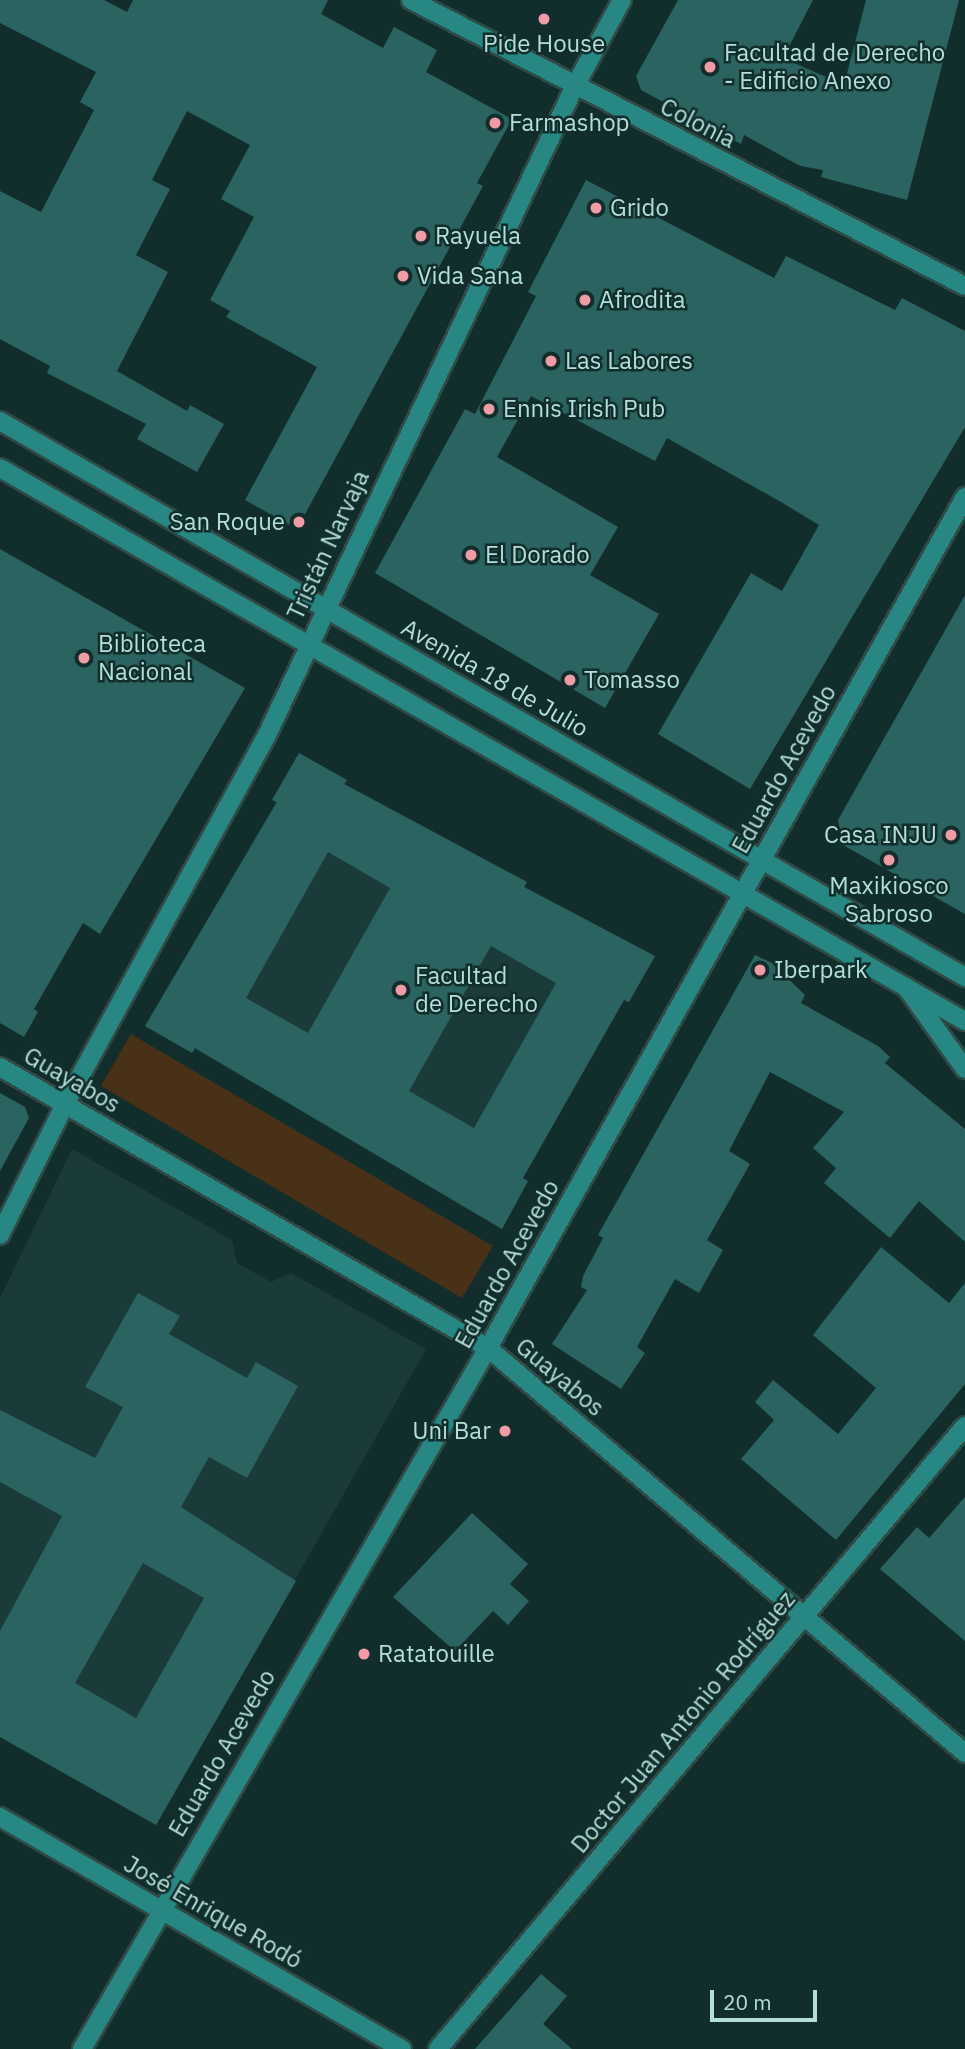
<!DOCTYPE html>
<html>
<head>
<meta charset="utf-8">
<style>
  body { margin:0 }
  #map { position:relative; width:965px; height:2049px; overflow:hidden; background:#112e2c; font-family:"IBM Plex Sans",sans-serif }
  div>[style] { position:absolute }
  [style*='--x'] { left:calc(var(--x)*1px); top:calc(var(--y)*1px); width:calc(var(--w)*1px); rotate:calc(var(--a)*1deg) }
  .built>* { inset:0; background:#1a3b39 }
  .green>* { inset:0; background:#483116 }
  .building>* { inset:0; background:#2b6360 }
  .roads { filter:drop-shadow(2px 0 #2f4a47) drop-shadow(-2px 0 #2f4a47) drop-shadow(0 2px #2f4a47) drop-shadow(0 -2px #2f4a47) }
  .street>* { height:18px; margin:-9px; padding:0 9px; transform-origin:9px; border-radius:9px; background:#278782 }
  .secondary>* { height:18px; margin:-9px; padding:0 9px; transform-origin:9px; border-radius:9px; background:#278782 }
  .dots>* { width:19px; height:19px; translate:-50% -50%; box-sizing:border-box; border:4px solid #112e2c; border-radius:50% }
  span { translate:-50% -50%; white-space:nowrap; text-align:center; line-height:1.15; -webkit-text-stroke:5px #112e2c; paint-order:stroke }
  .poi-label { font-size:24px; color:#b4deda }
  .left { translate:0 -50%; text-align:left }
  .right { translate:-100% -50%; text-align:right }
  .street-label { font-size:24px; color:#b4deda }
  .scale { position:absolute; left:710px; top:1990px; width:107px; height:32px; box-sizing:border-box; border:4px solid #b4deda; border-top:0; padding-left:9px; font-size:21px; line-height:24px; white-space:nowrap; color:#b4deda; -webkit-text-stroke:5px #112e2c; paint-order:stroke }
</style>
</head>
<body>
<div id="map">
  <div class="built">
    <div style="clip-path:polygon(299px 753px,347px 780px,345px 784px,527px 882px,525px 887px,655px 956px,629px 1002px,624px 1000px,523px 1178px,528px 1181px,502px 1229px,195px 1049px,192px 1053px,145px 1026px,276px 802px,272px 800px)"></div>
    <div style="clip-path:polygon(72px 1149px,232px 1240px,237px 1263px,271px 1282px,291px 1273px,426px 1349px,156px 1825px,0 1737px,0 1298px)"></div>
  </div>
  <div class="green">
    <div style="clip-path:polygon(131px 1034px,493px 1246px,462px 1298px,101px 1086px)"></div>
  </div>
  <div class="building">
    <div style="clip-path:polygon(0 0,104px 0,127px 12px,133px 0,328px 0,321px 14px,383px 48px,394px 27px,437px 50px,426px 72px,512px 119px,477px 183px,483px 186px,297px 529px,245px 500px,317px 367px,226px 317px,230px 311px,210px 300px,254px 217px,221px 199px,250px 145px,187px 111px,152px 180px,170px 189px,136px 255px,168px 272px,117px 371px,187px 411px,190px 405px,224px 424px,197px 472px,137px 439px,146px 424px,47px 373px,50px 366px,0 339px,0 191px,41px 212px,94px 110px,80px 102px,96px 72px,0 23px)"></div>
    <div style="clip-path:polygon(678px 0,813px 0,783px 58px,844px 85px,866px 0,959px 0,907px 200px,821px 177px,823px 170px,800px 166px,744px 135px,741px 144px,641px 90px,636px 76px)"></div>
    <div style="clip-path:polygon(586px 180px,774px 278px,786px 256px,895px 310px,902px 298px,965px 331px,965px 427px,750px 789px,658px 734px,751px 573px,782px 591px,819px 525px,781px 502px,667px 438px,655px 461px,531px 396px,497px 457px,618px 527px,590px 575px,659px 614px,605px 708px,375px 573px,465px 409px,475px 414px,536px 296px,528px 292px)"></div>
    <div style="clip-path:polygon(0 549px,245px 688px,100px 934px,83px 923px,34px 1009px,38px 1012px,24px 1037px,0 1023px)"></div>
    <div style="clip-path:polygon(965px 595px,965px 914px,843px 845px,838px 820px)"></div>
    <div style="clip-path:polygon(evenodd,299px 753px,347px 780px,344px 784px,527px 882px,524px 887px,655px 956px,629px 1002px,624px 1000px,523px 1178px,528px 1181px,502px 1229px,195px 1048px,192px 1053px,145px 1026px,277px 802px,272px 800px,299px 753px,328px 852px,390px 888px,308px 1033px,246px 998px,328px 852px,299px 753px,491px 946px,556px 983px,474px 1128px,409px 1091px,491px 946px)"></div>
    <div style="clip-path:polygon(755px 955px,772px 963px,805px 995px,801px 1003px,878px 1046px,890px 1057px,885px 1063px,965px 1129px,965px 1242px,919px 1201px,890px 1238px,824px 1183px,836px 1168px,813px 1148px,844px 1112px,770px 1072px,729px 1151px,750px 1164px,707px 1240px,723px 1250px,699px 1293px,675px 1279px,637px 1347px,645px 1353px,621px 1389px,552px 1344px,587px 1290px,581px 1287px,583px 1276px,603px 1238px,598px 1235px)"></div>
    <div style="clip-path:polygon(0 1093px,25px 1107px,29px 1118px,0 1171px)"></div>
    <div style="clip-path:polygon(881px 1247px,949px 1303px,965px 1283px,965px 1384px,836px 1540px,741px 1459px,774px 1420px,755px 1402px,773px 1380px,838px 1434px,876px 1388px,813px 1335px)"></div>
    <div style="clip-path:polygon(evenodd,138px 1293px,180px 1316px,169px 1334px,247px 1378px,256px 1362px,298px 1386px,247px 1478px,209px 1457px,181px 1507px,296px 1581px,156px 1825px,0 1737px,0 1631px,62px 1516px,0 1482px,0 1410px,95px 1458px,123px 1407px,85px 1387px,138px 1293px,143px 1563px,204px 1598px,136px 1718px,75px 1683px,143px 1563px)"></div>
    <div style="clip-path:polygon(965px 1497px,965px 1641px,880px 1569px,917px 1527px,929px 1538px)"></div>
    <div style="clip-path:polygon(472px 1513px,528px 1564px,510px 1584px,529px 1601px,508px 1625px,493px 1611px,455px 1651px,393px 1597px)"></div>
    <div style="clip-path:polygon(541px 1974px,567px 1996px,543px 2024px,572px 2049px,475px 2049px)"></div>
  </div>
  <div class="roads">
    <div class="street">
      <div style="--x:411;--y:0;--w:623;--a:27.3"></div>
      <div style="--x:906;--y:987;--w:101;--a:54.3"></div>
      <div style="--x:0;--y:1235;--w:146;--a:-63.6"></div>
      <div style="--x:65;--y:1104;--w:421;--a:-61.3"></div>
      <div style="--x:267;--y:735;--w:716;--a:-64.62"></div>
      <div style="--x:574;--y:88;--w:100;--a:-61.4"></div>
      <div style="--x:438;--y:2049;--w:816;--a:-49.77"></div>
    </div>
    <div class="secondary">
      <div style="--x:0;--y:421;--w:1114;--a:29.95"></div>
      <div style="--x:0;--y:468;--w:1112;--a:29.82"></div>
      <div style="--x:0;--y:1067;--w:563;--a:29.93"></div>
      <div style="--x:488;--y:1348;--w:626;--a:40.33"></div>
      <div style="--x:0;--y:1817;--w:464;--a:30"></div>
      <div style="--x:82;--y:2049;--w:810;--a:-59.92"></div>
      <div style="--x:488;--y:1348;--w:976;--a:-60.73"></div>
    </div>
  </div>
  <div class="dots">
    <div style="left:544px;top:19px;background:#f39aa7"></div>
    <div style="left:710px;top:67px;background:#f39aa7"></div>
    <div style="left:495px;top:123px;background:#f39aa7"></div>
    <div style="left:596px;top:208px;background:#f39aa7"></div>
    <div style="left:421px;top:236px;background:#f39aa7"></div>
    <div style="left:403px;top:276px;background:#f39aa7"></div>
    <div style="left:585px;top:300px;background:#f39aa7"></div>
    <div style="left:551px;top:361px;background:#f39aa7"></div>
    <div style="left:489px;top:409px;background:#f39aa7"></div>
    <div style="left:299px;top:522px;background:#f39aa7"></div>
    <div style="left:471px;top:555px;background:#f39aa7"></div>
    <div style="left:84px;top:658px;background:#f39aa7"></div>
    <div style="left:570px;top:680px;background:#f39aa7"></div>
    <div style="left:951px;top:835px;background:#f39aa7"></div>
    <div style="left:889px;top:860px;background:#f39aa7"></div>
    <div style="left:760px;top:970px;background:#f39aa7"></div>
    <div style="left:401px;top:990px;background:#f39aa7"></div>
    <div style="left:505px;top:1431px;background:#f39aa7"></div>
    <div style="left:364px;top:1654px;background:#f39aa7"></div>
  </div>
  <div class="poi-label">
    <span style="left:544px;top:44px">Pide House</span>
    <span class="left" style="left:724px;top:67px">Facultad de Derecho<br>- Edificio Anexo</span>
    <span class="left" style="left:509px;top:123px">Farmashop</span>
    <span class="left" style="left:610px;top:208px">Grido</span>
    <span class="left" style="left:435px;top:236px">Rayuela</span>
    <span class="left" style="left:417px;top:276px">Vida Sana</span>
    <span class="left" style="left:599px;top:300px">Afrodita</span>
    <span class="left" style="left:565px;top:361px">Las Labores</span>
    <span class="left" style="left:503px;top:409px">Ennis Irish Pub</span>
    <span class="right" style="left:285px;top:522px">San Roque</span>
    <span class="left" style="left:485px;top:555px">El Dorado</span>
    <span class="left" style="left:98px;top:658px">Biblioteca<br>Nacional</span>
    <span class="left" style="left:584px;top:680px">Tomasso</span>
    <span class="right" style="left:937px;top:835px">Casa INJU</span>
    <span style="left:889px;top:900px">Maxikiosco<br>Sabroso</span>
    <span class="left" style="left:774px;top:970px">Iberpark</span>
    <span class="left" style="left:415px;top:990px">Facultad<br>de Derecho</span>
    <span class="right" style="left:491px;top:1431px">Uni Bar</span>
    <span class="left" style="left:378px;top:1654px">Ratatouille</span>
  </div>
  <div class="street-label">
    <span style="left:698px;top:123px;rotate:27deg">Colonia</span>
    <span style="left:328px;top:545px;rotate:-65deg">Tristán Narvaja</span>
    <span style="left:495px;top:678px;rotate:30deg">Avenida 18 de Julio</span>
    <span style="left:784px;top:769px;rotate:-61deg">Eduardo Acevedo</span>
    <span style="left:72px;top:1080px;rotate:30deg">Guayabos</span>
    <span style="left:507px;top:1264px;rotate:-61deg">Eduardo Acevedo</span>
    <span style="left:560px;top:1377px;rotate:40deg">Guayabos</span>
    <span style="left:683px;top:1722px;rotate:-50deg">Doctor Juan Antonio Rodríguez</span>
    <span style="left:222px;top:1753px;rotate:-60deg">Eduardo Acevedo</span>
    <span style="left:213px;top:1912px;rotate:30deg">José Enrique Rodó</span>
  </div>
  <div class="scale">20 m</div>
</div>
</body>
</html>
